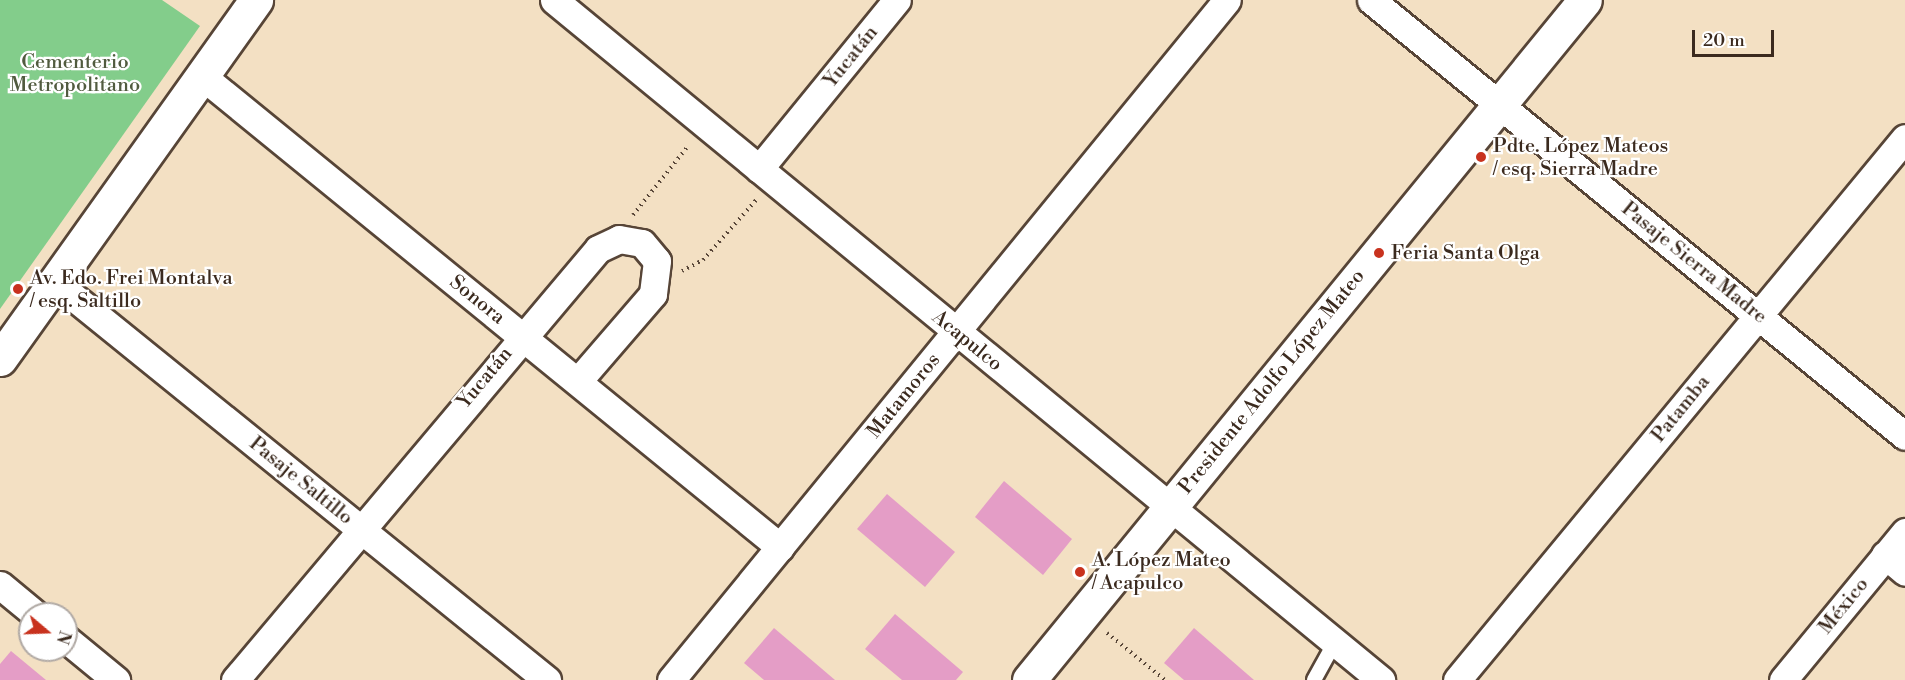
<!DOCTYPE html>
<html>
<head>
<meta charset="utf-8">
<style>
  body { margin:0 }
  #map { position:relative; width:1905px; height:680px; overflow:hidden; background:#f3e0c3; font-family:"Libre Bodoni",serif }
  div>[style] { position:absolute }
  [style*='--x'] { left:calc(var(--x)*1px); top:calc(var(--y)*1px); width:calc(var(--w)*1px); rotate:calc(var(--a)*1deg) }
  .green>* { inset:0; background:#83cd8b }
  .building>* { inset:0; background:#e49dc6 }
  .path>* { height:4px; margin-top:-2px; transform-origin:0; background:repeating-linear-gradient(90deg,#574537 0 1.5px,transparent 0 6px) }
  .roads { filter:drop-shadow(2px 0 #574537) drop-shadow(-2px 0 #574537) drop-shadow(0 2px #574537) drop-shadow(0 -2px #574537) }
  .service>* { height:14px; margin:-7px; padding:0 7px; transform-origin:7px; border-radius:7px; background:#fff }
  .minor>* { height:27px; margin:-13.5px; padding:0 13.5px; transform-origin:13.5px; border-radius:13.5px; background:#fff }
  .tertiary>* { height:33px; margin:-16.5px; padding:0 16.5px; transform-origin:16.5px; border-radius:16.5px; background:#fff }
  .dots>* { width:16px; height:16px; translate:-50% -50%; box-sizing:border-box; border:3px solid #fff; border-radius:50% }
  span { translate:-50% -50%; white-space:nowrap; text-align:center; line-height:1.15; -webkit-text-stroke:4.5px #fff; paint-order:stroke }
  .street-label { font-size:20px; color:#3b2a1e }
  .park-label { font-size:20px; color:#515b3f }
  .poi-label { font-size:20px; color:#3b2a1e }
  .left { translate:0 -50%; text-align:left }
  .north { position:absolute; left:18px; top:602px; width:60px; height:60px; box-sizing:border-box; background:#fff; border:2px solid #b1aaa5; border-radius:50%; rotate:109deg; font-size:16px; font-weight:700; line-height:24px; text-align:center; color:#3b2a1e }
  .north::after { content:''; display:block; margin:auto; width:21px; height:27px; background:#c8321e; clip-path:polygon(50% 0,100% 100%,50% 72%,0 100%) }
  .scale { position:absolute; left:1692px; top:30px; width:82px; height:27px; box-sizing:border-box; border:3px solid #3b2a1e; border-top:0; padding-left:8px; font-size:18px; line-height:21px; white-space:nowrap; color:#3b2a1e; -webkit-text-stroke:4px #fff; paint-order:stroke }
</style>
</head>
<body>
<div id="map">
  <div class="green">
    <div style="clip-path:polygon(0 0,162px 0,200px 26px,0 309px)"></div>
  </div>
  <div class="building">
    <div style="clip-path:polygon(1004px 481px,1072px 539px,1043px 575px,975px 517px)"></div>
    <div style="clip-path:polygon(887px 494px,955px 552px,925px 587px,857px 529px)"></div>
    <div style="clip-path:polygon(895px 614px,963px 672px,956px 680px,902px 680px,865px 649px)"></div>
    <div style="clip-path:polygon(774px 628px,835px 680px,764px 680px,744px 663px)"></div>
    <div style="clip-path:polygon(1194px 628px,1254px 680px,1184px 680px,1164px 663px)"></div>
    <div style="clip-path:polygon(11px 651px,46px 680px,0 680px,0 664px)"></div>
  </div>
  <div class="path">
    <div style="--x:633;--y:215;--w:88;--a:-51.4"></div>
    <div style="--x:682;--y:271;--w:24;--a:-28"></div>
    <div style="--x:703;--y:260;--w:80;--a:-48.5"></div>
    <div style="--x:1107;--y:633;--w:75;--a:39"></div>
  </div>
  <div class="roads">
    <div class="service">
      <div style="--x:1314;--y:680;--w:43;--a:-61.1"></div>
    </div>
    <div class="minor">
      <div style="--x:554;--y:0;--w:1071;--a:39.43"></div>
      <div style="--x:1371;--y:0;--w:689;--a:39.23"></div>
      <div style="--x:202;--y:76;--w:746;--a:39.18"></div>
      <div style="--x:759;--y:169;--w:218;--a:-50.8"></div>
      <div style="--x:55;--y:282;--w:633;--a:38.97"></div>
      <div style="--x:1885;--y:555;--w:26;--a:40"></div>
      <div style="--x:0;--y:585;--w:45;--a:39.6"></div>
      <div style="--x:66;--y:639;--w:65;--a:39.4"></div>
      <div style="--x:235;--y:680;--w:563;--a:-49.89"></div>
      <div style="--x:598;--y:249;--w:23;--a:-25"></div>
      <div style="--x:619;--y:239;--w:23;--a:10"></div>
      <div style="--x:642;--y:243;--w:23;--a:50"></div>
      <div style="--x:657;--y:261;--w:33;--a:97"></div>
      <div style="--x:653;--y:294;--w:115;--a:130.8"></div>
      <div style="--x:671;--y:680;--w:878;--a:-50.73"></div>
      <div style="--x:1457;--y:680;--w:703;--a:-50.42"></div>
      <div style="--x:1783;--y:680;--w:192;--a:-50.5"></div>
    </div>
    <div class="tertiary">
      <div style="--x:0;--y:359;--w:441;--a:-54.5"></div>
      <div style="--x:1029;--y:680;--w:878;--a:-50.73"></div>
    </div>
  </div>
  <div class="dots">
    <div style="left:1481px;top:157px;background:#c8321e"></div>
    <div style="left:1379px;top:253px;background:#c8321e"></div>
    <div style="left:18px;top:289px;background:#c8321e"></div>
    <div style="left:1080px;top:572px;background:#c8321e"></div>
  </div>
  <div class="street-label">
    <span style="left:851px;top:57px;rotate:-51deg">Yucatán</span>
    <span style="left:1694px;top:263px;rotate:39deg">Pasaje Sierra Madre</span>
    <span style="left:477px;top:300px;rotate:39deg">Sonora</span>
    <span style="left:967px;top:341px;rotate:39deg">Acapulco</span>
    <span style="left:485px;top:378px;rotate:-50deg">Yucatán</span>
    <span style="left:1272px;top:382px;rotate:-51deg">Presidente Adolfo López Mateo</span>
    <span style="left:904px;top:396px;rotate:-51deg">Matamoros</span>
    <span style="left:1681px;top:409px;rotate:-51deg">Patamba</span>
    <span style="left:301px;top:481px;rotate:39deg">Pasaje Saltillo</span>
    <span style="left:1844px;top:606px;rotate:-51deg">México</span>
  </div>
  <div class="park-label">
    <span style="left:75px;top:74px">Cementerio<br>Metropolitano</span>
  </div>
  <div class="poi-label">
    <span class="left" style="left:1493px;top:158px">Pdte. López Mateos<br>/ esq. Sierra Madre</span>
    <span class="left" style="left:1391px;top:253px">Feria Santa Olga</span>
    <span class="left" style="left:30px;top:290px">Av. Edo. Frei Montalva<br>/ esq. Saltillo</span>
    <span class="left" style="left:1092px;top:572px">A. López Mateo<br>/ Acapulco</span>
  </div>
  <div class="north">N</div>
  <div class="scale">20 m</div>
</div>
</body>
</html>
